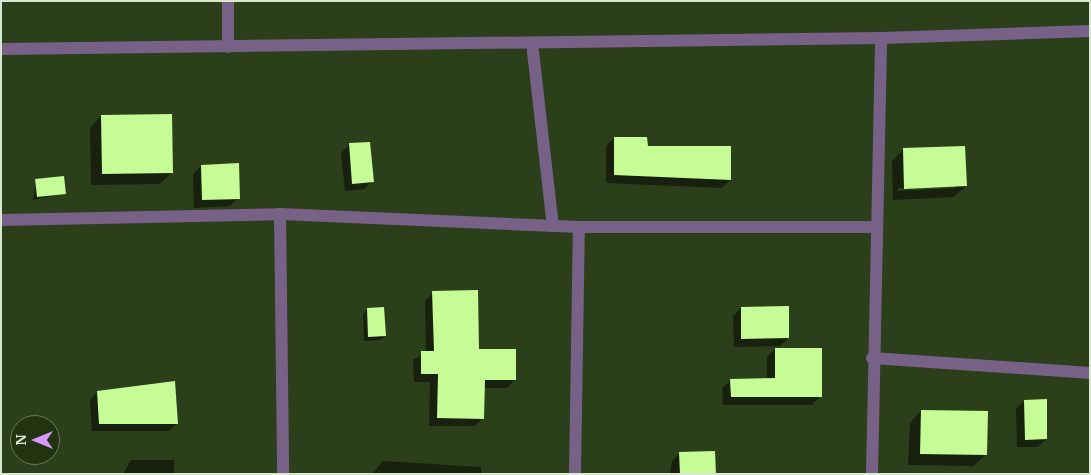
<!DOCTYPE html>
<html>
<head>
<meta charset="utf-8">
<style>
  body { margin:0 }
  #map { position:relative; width:1091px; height:475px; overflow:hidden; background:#2b3f1a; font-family:Merriweather,serif }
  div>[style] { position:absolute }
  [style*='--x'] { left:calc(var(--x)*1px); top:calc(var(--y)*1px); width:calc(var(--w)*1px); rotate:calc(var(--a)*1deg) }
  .shadow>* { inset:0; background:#0007 }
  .building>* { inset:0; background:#c5fc96 }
  .street>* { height:12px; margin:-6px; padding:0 6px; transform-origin:6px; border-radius:6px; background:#786187 }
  span { translate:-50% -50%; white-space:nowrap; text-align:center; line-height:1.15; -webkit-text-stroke:5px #22340f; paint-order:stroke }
  .frame { position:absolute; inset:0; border:2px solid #d9e6d0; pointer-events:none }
  .north { position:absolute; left:10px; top:415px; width:50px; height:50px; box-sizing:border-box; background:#22340f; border:1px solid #6b7b5c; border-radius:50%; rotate:270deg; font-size:14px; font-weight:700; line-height:20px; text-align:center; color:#d9e6d0 }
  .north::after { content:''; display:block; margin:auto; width:18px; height:22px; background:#d69bfa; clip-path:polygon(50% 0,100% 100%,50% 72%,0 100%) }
</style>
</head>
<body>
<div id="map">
  <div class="shadow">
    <div style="clip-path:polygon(101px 116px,172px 172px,160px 184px,91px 185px,90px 128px)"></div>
    <div style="clip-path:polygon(614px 138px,646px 147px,730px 180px,722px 188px,606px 183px,606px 146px)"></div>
    <div style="clip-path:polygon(350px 144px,372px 181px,364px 189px,345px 191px,341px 153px)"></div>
    <div style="clip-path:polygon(evenodd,903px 150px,966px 186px,954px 197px,893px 200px,892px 161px,903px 150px,955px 186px,955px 188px,898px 191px,898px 188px,955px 186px)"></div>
    <div style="clip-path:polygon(201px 166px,239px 198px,230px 206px,194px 208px,193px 174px)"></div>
    <div style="clip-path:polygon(36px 180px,65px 193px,33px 200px)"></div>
    <div style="clip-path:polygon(433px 293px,478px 351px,515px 379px,507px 388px,484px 388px,483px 418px,475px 426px,429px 426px,430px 382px,414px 382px,413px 360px,426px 352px,425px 301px)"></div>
    <div style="clip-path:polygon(741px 308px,788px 338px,780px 346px,734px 347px,733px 316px)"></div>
    <div style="clip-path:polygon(367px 310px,385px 336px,381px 340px,364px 341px,363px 314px)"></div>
    <div style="clip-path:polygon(775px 349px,820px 396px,812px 405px,723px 405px,722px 388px,731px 380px,767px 379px,767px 357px)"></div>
    <div style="clip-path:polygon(98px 392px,177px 423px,169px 431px,92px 431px,90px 400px)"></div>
    <div style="clip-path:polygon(1024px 401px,1046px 439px,1038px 447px,1017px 447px,1016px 409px)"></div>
    <div style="clip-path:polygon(921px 411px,986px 454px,974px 466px,908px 465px,910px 423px)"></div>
    <div style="clip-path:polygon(680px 453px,714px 474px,670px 474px,672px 461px)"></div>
    <div style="clip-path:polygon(131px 460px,174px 460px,174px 474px,123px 474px)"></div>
    <div style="clip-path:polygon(383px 461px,481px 467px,481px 474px,372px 474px)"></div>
  </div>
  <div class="building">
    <div style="clip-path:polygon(172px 114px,173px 173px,102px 174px,101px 115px)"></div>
    <div style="clip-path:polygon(614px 137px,647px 137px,648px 146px,731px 146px,731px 180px,614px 175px)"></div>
    <div style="clip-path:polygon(370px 142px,374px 182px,352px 184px,349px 143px)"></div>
    <div style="clip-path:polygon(965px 146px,967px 186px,904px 189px,903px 148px)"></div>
    <div style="clip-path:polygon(239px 163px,240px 199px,202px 200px,201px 165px)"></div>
    <div style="clip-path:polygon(64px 176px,66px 194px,37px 197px,35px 179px)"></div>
    <div style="clip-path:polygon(478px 290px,479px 349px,516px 349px,516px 380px,485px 380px,484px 419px,437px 418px,438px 374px,421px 374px,421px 351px,434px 351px,432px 291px)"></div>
    <div style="clip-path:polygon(789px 306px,789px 338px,741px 339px,741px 307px)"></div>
    <div style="clip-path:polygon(384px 307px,386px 336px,368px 337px,367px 308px)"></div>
    <div style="clip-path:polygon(775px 348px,822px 348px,822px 397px,731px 397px,730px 379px,775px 378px)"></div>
    <div style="clip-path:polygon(175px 381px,178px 424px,99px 424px,97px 391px)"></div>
    <div style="clip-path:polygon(1047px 399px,1047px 439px,1025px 440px,1024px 400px)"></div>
    <div style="clip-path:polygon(921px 410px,988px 411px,987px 455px,920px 454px)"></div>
    <div style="clip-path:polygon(715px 451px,716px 474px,680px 474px,679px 452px)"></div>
  </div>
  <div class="street">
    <div style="--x:228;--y:1;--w:46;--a:90"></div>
    <div style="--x:532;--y:43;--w:184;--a:83.5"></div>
    <div style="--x:1;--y:49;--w:880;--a:-0.72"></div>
    <div style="--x:881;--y:38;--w:209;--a:-1.9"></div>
    <div style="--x:280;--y:214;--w:260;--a:89.3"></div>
    <div style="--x:1;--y:220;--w:279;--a:-1.2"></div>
    <div style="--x:280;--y:214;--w:299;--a:2.5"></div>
    <div style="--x:579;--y:227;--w:297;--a:0"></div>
    <div style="--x:872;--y:358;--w:219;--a:3.9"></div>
    <div style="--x:575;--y:474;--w:247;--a:-89.1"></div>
    <div style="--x:872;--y:474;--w:436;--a:-88.8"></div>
  </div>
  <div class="frame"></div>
  <div class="north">N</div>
</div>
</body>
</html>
